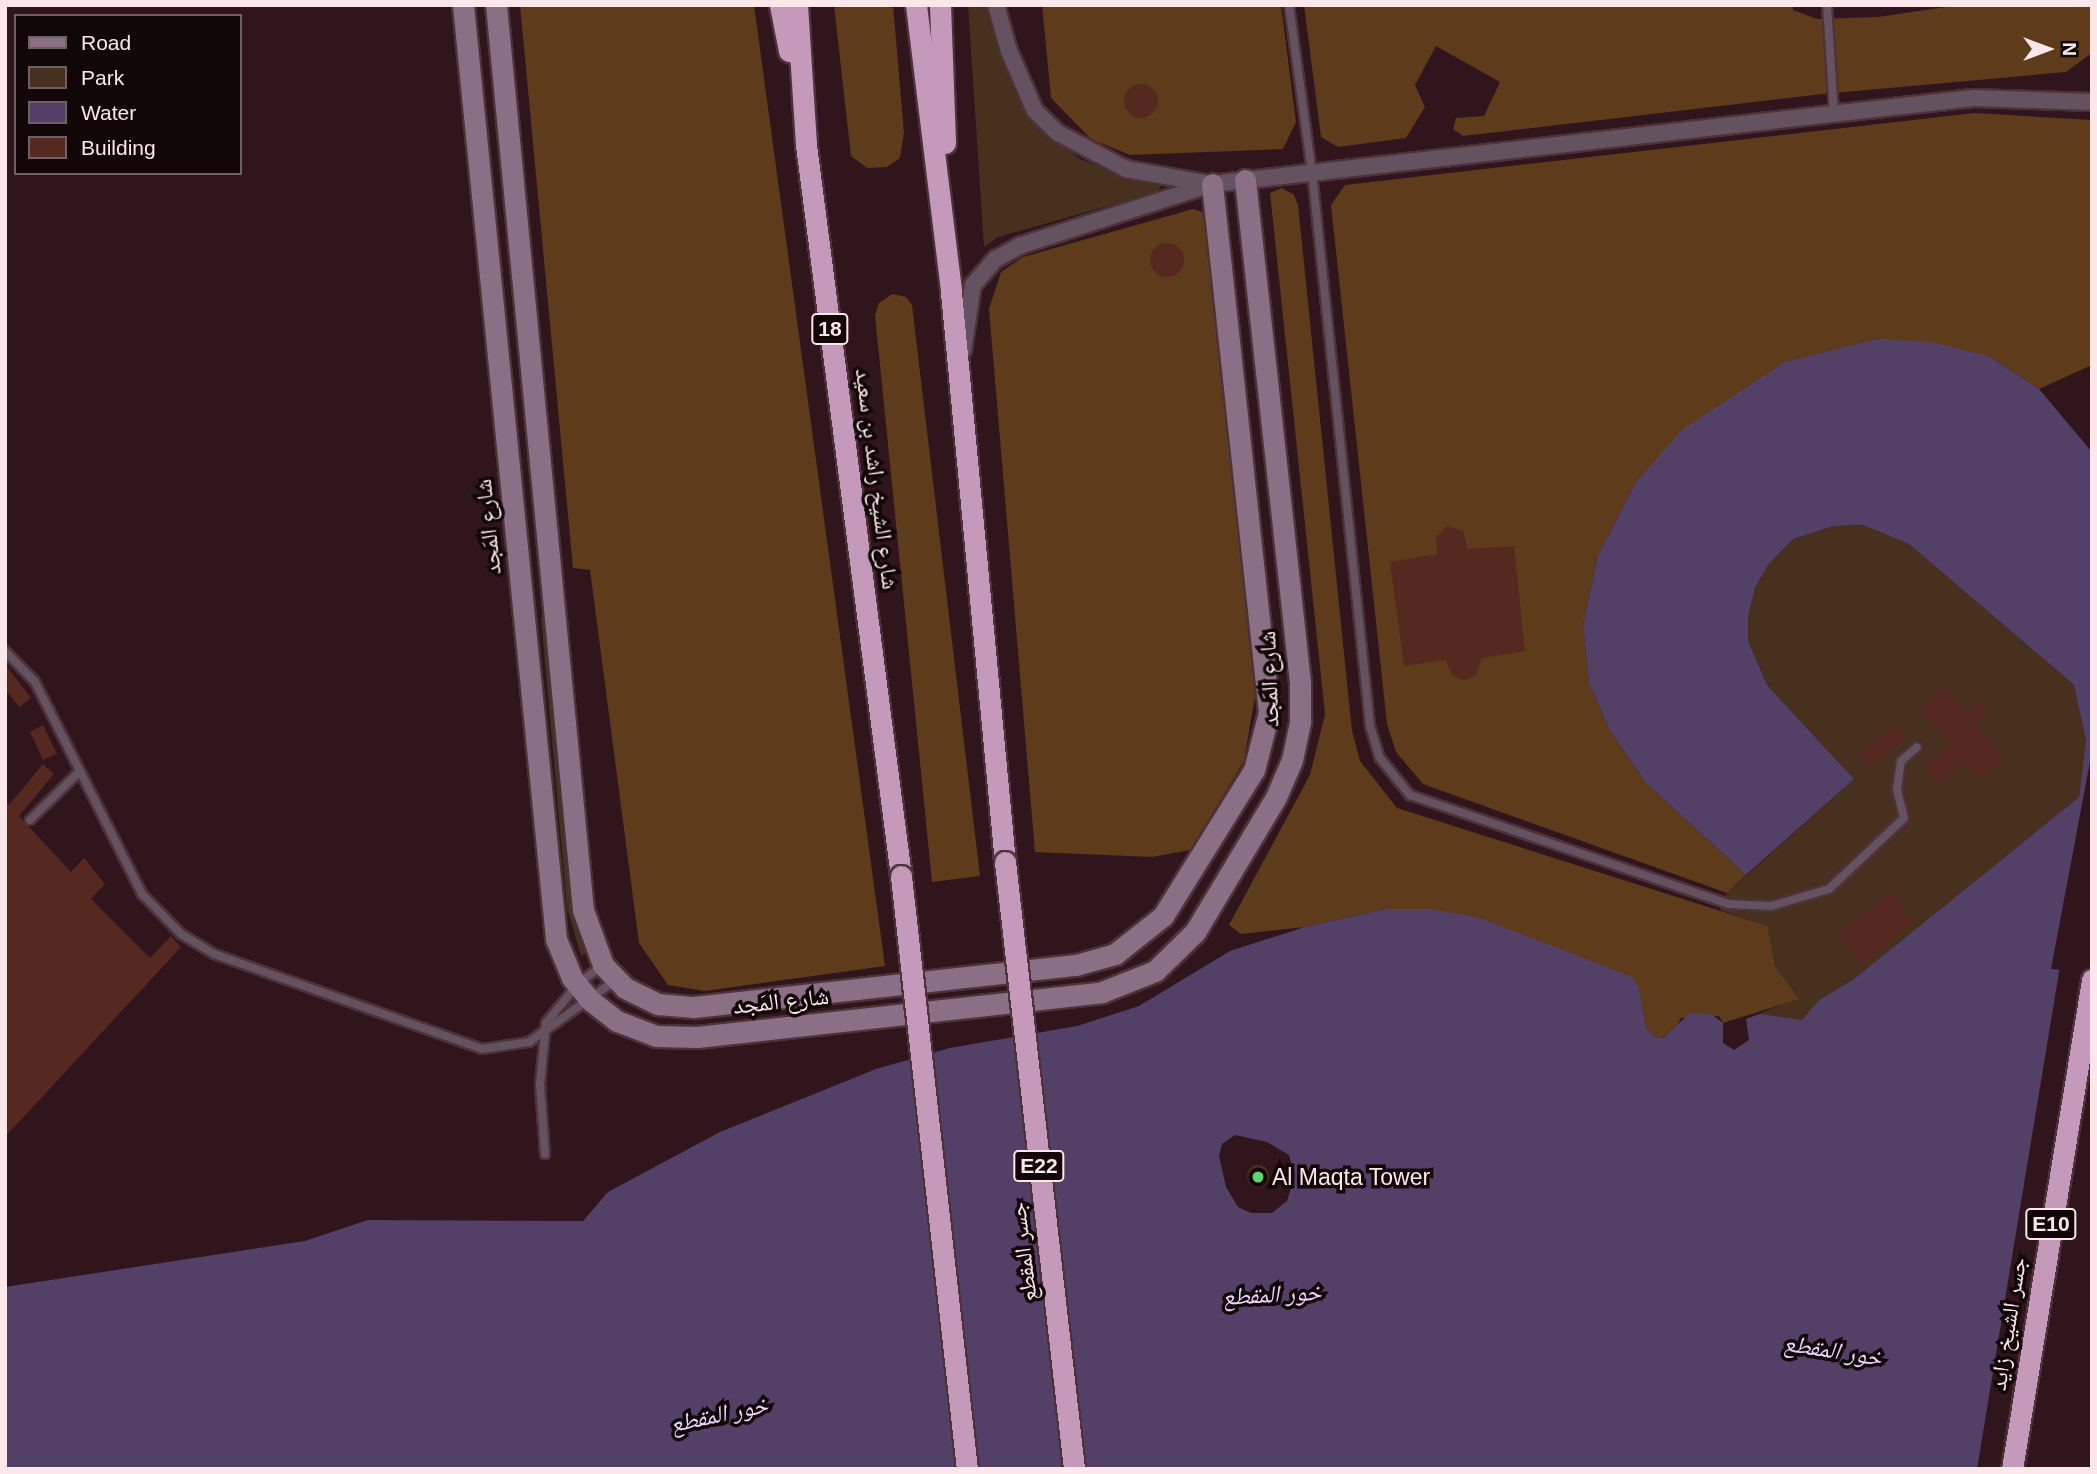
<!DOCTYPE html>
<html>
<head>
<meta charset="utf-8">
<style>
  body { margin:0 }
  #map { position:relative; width:2097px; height:1474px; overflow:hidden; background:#31151d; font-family:Arial,"Noto Naskh Arabic",sans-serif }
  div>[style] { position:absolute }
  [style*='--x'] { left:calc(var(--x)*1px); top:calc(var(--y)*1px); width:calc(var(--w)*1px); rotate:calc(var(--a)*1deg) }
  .green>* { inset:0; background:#47301d }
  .forest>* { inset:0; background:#5e3b1a }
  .water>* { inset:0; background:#534067 }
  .pier>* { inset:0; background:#31151d }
  .building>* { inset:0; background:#552820 }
  .round { border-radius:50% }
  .roads { filter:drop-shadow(2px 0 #4d323a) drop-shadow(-2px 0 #4d323a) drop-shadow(0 2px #4d323a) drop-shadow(0 -2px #4d323a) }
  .lane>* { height:8px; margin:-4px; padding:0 4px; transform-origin:4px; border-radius:4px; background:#645260 }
  .street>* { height:16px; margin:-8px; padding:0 8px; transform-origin:8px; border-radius:8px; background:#645260 }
  .secondary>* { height:21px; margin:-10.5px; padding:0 10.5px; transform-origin:10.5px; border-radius:10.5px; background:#8b6f84 }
  .highway>* { height:21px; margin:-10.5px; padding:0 10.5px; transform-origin:10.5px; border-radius:10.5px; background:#c599ba }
  .bridges { filter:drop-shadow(2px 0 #4d323a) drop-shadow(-2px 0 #4d323a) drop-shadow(0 2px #4d323a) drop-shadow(0 -2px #4d323a) }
  .highway-bridge>* { height:21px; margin:-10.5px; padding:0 10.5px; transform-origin:10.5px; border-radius:10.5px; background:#c599ba }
  .dots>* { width:19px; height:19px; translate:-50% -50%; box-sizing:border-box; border:4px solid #110608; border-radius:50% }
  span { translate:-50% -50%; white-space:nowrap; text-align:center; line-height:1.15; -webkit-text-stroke:7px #110608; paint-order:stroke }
  .shield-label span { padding:2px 5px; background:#110608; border:2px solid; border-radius:5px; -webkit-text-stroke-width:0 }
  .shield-label { font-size:21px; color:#fce7eb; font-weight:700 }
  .street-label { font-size:23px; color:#fce7eb }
  .poi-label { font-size:23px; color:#fce7eb }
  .left { translate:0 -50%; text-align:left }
  .water-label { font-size:24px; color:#e9d5fe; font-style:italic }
  .frame { position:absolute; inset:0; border:7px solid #fce7eb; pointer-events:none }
  .legend { position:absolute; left:14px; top:14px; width:228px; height:161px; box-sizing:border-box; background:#110608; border:2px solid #6f6063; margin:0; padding:9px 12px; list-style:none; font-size:21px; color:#fce7eb }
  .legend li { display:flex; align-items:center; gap:14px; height:35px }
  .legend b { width:35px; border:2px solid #6f6063 }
  .north { position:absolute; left:2013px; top:14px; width:70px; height:70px; -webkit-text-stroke:5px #110608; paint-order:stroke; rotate:90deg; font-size:19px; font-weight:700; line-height:28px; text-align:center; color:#fce7eb }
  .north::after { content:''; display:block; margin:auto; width:24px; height:32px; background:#fce7eb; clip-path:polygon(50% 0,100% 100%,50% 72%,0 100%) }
</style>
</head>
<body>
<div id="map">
  <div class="green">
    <div style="clip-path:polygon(968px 5px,990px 5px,1028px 117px,1080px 159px,1125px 176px,1157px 179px,1161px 186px,1157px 192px,998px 237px,984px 247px)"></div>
    <div style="clip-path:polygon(1863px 525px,1909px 544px,2074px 685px,2086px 741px,2079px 797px,1854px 979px,1819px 1000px,1802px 1020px,1760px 1014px,1746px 1019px,1798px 998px,1775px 966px,1768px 926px,1720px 910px,1727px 893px,1854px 779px,1767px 685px,1748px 641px,1748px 616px,1755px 588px,1768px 565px,1793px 539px,1834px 526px)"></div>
    <div style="clip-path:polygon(552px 617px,591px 950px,581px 956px,567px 908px,541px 618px)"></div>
  </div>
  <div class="forest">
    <div style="clip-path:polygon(520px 5px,754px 5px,885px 966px,705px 991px,668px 985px,639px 943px,590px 570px,573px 568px)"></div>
    <div style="clip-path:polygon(834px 5px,893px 5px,904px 133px,900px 158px,887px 167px,867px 168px,851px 156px)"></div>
    <div style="clip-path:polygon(1042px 5px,1281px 5px,1296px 122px,1283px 149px,1130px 155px,1091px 139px,1051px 98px)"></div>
    <div style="clip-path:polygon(1304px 5px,1793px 5px,1793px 10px,1817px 19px,1878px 17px,1959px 5px,2092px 5px,2092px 53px,2066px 72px,1823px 94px,1463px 136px,1453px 129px,1456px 118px,1484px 116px,1500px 82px,1436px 46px,1415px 85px,1425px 107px,1406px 138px,1338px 147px,1321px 137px)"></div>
    <div style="clip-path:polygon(1974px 113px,2092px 120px,2092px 365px,2039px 389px,1988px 356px,1636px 482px,1598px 555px,1583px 625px,1589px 683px,1609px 729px,1646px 783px,1746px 875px,1727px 893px,1423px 784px,1396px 752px,1387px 724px,1331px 205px,1345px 185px)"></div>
    <div style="clip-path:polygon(1282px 188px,1294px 195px,1298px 205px,1352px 731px,1360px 761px,1397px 808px,1768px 926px,1775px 966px,1799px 999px,1723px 1023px,1719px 1016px,1681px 1018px,1676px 1028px,1662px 1038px,1655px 1037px,1646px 1028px,1639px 989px,1385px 909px,1305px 927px,1241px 934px,1229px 925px,1310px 775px,1325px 714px,1270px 193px)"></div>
    <div style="clip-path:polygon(1193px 209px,1205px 213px,1255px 696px,1244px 761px,1190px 850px,1152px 857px,1035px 852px,989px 309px,1001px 272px,1023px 257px)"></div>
    <div style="clip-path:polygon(892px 294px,906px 297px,912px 305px,980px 876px,932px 882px,875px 315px,879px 303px)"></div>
  </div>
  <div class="water">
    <div style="clip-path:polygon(evenodd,1878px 339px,1931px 342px,1988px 356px,2039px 389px,2092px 452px,2092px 751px,2051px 969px,2092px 972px,2092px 1469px,5px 1469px,5px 1287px,305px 1241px,368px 1220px,583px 1221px,608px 1192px,720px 1132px,876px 1069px,950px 1048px,1077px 1026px,1139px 1006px,1230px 951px,1305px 927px,1385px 909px,1432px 909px,1480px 918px,1632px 977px,1639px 988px,1646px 1028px,1655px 1037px,1663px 1038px,1690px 1013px,1711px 1014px,1723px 1023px,1723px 1043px,1734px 1050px,1749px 1040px,1746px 1019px,1760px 1014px,1802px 1020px,1819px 1000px,1854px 979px,2079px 797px,2086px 741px,2074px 685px,1909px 544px,1863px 525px,1834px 526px,1793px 539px,1768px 565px,1755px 588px,1748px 616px,1748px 641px,1767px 685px,1854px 779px,1746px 875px,1646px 783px,1609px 729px,1589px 683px,1583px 625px,1598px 555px,1636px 482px,1682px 430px,1785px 362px,1878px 339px,1235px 1135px,1267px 1142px,1289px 1155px,1295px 1176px,1287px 1201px,1272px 1213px,1251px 1213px,1238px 1207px,1226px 1187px,1219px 1156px,1222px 1144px,1235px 1135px)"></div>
  </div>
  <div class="pier">
    <div style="clip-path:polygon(2060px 966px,2092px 969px,2092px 1469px,1977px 1469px)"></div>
  </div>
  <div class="building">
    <div class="round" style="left:1124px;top:84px;width:34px;height:34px"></div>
    <div class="round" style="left:1150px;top:243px;width:34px;height:34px"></div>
    <div style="clip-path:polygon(1447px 526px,1463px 531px,1468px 549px,1514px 546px,1525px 651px,1482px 658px,1476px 675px,1464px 681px,1452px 675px,1446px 660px,1404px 666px,1390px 562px,1437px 554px,1436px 537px)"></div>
    <div style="clip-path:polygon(5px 664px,31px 698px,19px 707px,5px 689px)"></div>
    <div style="clip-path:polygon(1942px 687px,1966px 713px,1978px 701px,1988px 711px,1975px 723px,2005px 757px,1981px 780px,1965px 762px,1940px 786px,1923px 768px,1950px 743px,1919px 709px)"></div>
    <div style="clip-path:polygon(1896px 723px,1907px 737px,1869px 768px,1858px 754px)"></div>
    <div style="clip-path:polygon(43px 725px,57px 754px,43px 760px,30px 732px)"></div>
    <div style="clip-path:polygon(43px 764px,54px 774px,19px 816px,71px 872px,84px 858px,105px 884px,91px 899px,150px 958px,171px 936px,181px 947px,5px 1137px,5px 801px,9px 805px)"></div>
    <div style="clip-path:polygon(1890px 892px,1913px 921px,1862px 965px,1838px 936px)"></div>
    <div class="round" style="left:1247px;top:1165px;width:22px;height:22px"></div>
  </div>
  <div class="roads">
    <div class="lane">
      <div style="--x:1289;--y:5;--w:169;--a:82.2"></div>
      <div style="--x:1312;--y:172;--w:557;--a:84.02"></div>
      <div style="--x:1370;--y:726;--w:34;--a:73"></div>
      <div style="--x:1380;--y:758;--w:48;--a:51"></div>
      <div style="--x:1410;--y:795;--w:336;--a:18.9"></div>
      <div style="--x:1728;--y:904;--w:43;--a:2.7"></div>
      <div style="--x:1771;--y:906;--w:60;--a:-16.3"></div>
      <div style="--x:1829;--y:889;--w:103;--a:-43.4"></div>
      <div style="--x:1904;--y:818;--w:30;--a:-104"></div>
      <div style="--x:1897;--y:789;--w:28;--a:-82"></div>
      <div style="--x:1901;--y:761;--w:21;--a:-41"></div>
      <div style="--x:1827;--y:5;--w:108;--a:86.3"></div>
      <div style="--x:5;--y:651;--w:43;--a:45.9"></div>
      <div style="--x:35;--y:682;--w:237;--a:63.2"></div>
      <div style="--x:142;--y:894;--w:56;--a:45.7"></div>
      <div style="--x:181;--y:934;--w:39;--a:31"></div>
      <div style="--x:214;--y:954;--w:284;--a:19.5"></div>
      <div style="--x:482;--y:1049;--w:48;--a:-8.5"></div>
      <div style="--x:529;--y:1042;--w:107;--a:-35.5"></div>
      <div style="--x:30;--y:820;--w:69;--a:-44.4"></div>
      <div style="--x:545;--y:1154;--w:69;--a:-94.1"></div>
      <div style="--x:540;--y:1085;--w:62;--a:-84.5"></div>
      <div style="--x:546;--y:1023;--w:49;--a:-50.8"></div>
      <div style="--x:577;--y:985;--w:33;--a:-38"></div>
    </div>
    <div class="street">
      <div style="--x:996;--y:5;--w:48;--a:74.2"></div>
      <div style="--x:1009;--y:51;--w:65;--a:66.6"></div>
      <div style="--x:1035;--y:111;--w:32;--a:44"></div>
      <div style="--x:1058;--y:133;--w:77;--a:27.9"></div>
      <div style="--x:1126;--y:169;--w:85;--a:10.1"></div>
      <div style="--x:963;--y:350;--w:66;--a:-81.3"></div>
      <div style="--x:973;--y:285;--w:35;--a:-49"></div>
      <div style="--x:996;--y:259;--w:26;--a:-29"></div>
      <div style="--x:1019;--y:246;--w:203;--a:-17.8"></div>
      <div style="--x:1212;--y:184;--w:766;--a:-6.45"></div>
      <div style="--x:1973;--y:98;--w:119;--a:1.9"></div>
    </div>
    <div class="secondary">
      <div style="--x:463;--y:5;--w:939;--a:84.31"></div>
      <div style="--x:556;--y:939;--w:42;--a:67.7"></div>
      <div style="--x:572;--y:978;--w:28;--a:51"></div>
      <div style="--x:590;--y:1000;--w:34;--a:38"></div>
      <div style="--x:617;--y:1021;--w:42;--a:21"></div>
      <div style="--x:656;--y:1036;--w:41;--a:1.4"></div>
      <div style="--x:697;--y:1037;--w:407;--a:-6.3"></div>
      <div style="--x:1102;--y:992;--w:57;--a:-21.6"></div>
      <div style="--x:1155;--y:971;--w:56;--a:-44.3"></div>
      <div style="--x:1195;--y:932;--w:157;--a:-59"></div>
      <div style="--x:1276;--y:797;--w:40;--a:-66.6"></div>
      <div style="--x:1292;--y:760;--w:40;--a:-78"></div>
      <div style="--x:1300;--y:721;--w:39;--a:-90"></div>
      <div style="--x:1300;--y:682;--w:505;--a:-96.25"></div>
      <div style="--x:496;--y:5;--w:909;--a:84.51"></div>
      <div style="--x:583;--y:910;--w:59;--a:70"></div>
      <div style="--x:603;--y:965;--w:32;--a:46"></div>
      <div style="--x:625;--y:988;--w:37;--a:26"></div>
      <div style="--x:658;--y:1004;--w:36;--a:5"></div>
      <div style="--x:694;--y:1007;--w:384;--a:-6.3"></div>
      <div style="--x:1076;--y:965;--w:41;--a:-15.8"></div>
      <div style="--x:1115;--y:954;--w:61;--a:-38.4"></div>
      <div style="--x:1163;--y:916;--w:172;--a:-58.1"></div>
      <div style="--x:1254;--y:770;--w:60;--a:-75.5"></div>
      <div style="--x:1269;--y:712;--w:531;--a:-96.16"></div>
    </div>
    <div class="highway">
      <div style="--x:780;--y:5;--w:47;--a:78.9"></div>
      <div style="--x:797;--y:5;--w:140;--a:86.3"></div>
      <div style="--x:806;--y:145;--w:737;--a:82.6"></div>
      <div style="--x:916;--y:5;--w:289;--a:83"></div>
      <div style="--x:951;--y:292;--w:573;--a:84.59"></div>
      <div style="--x:940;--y:5;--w:138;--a:87.9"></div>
      <div style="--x:2012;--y:1469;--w:496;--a:-80.7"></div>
    </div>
  </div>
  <div class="bridges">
    <div class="highway-bridge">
      <div style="--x:1005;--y:862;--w:611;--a:83.51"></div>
      <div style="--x:901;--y:876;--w:597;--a:83.65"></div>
    </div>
  </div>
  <div class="dots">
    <div style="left:1258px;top:1177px;background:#5dd56d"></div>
  </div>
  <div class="shield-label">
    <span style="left:830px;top:329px">18</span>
    <span style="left:1039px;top:1166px">E22</span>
    <span style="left:2051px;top:1224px">E10</span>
  </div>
  <div class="street-label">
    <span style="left:877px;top:479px;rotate:83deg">شارع الشيخ راشد بن سعيد</span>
    <span style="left:488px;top:527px;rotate:-96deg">شارع المَجد</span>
    <span style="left:1269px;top:679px;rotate:-92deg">شارع المَجد</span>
    <span style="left:781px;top:1001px;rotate:-6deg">شارع المَجد</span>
    <span style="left:1023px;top:1252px;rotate:-97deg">جسر المقطع</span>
    <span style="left:2008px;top:1324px;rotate:-81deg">جسر الشيخ زايد</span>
  </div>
  <div class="poi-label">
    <span class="left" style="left:1272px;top:1177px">Al Maqta Tower</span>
  </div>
  <div class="water-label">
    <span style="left:1272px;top:1294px;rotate:-3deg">خور المقطع</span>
    <span style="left:1833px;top:1350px;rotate:9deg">خور المقطع</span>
    <span style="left:719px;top:1414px;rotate:-12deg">خور المقطع</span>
  </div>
  <div class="frame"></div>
  <ul class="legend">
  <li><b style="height:9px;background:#8b6f84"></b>Road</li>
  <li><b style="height:19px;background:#47301d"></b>Park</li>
  <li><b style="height:19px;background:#534067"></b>Water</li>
  <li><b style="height:19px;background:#552820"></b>Building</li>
  </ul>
  <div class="north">N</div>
</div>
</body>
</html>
